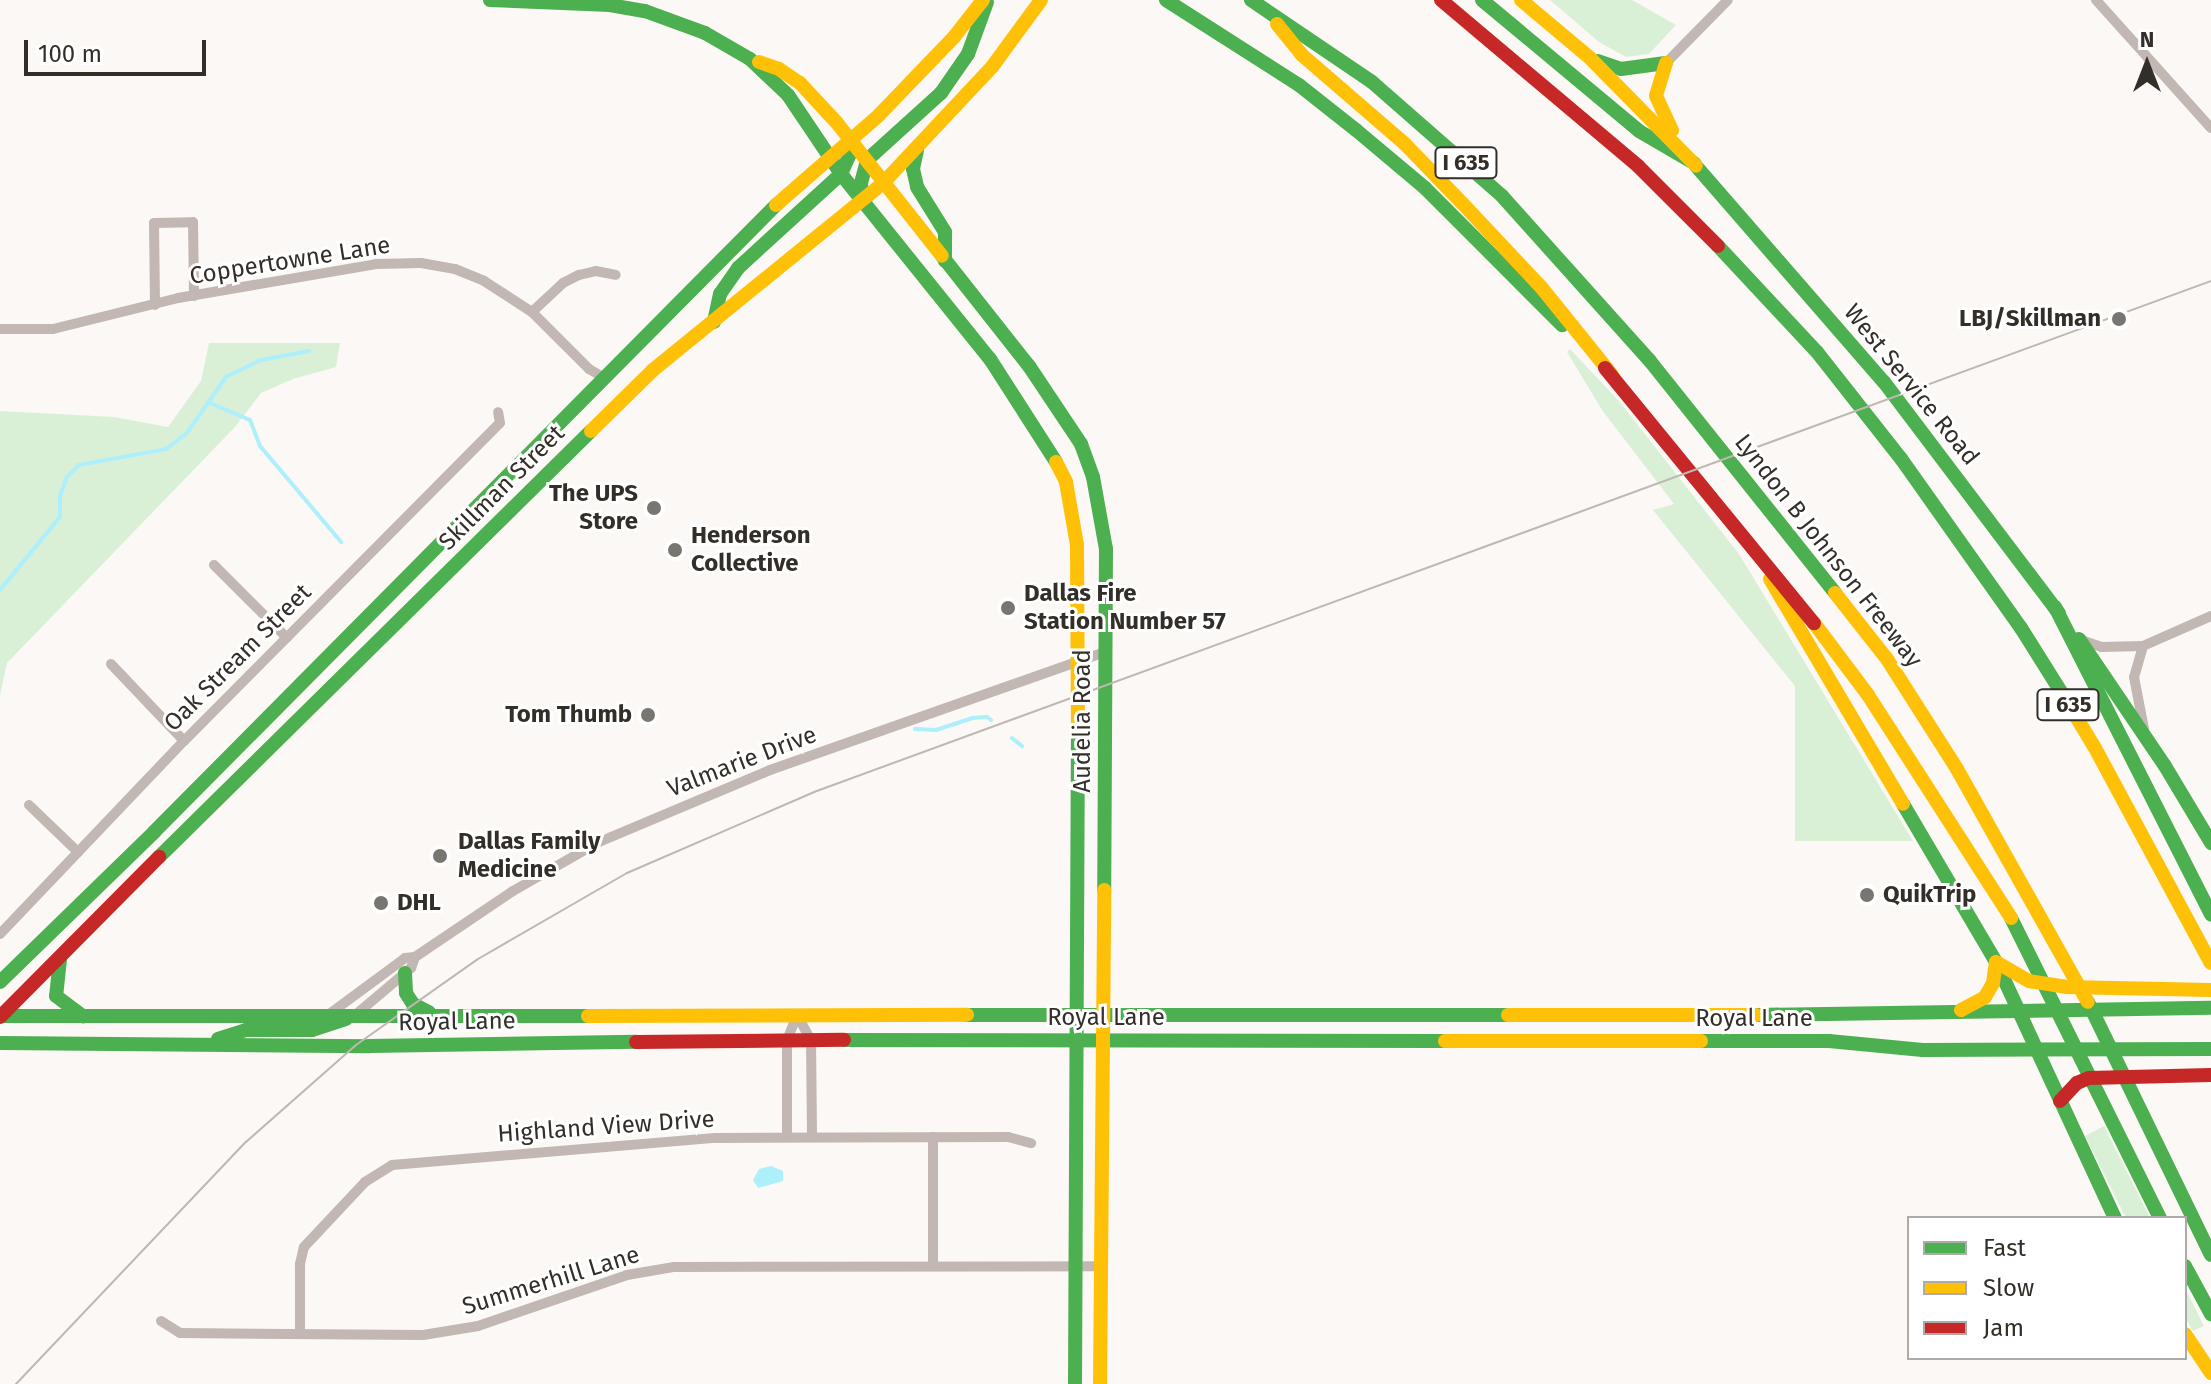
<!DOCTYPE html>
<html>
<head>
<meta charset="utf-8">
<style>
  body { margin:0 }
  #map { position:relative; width:2211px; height:1384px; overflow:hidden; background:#fbf8f5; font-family:"Fira Sans",sans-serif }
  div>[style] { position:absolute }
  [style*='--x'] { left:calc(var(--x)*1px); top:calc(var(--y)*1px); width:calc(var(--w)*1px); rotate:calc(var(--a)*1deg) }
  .green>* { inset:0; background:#daf0d6 }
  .water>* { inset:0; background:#adeffb }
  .stream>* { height:4px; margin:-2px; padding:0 2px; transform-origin:2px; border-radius:2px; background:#adeffb }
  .street>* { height:10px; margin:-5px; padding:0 5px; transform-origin:5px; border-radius:5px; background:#c2b7b2 }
  .fast>* { height:14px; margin:-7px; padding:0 7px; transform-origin:7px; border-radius:7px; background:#4caf50 }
  .slow>* { height:14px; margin:-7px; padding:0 7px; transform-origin:7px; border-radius:7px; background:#ffc107 }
  .jam>* { height:14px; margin:-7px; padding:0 7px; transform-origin:7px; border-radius:7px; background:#c62828 }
  .tram>* { height:2px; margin:-1px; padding:0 1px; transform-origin:1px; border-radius:1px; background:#beb7b3 }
  .dots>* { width:22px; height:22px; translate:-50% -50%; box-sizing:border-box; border:4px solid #fff; border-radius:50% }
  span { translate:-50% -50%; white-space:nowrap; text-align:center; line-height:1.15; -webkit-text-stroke:6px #fff; paint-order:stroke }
  .shield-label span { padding:2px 6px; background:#fff; border:2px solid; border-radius:6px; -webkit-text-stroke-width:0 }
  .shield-label { font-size:22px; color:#332e28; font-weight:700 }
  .street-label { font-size:24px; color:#332e28 }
  .poi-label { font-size:24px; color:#332e28; font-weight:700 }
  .right { translate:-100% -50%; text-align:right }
  .left { translate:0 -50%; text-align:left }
  .legend { position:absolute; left:1907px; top:1216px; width:280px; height:144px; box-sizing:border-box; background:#fff; border:2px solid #adaba9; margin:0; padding:10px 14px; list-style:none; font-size:24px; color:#332e28 }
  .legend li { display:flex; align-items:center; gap:16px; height:40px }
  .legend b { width:40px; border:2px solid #adaba9 }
  .north { position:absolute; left:2107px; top:24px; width:80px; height:80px; -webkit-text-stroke:6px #fff; paint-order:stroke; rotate:0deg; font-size:22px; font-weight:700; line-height:32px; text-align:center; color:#332e28 }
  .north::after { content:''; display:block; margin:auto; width:28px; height:36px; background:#332e28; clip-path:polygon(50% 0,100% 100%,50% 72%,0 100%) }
  .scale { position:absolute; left:24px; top:40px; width:182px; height:36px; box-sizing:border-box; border:4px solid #332e28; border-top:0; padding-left:10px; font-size:24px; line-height:28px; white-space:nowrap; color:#332e28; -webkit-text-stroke:6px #fff; paint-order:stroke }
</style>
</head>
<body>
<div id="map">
  <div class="green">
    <div style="clip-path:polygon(1550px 0,1632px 0,1676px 25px,1649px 54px,1626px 57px,1599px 42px)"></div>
    <div style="clip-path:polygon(209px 343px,340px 343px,336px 367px,293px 379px,261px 393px,235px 427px,7px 663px,0 695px,0 411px,114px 417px,168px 427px,201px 381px)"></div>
    <div style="clip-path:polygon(1570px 349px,1619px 401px,1739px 554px,1913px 841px,1795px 841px,1795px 686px,1653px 510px,1674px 504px,1602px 410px,1567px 352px)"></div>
    <div style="clip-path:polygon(2104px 1126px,2150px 1218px,2126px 1218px,2085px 1136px)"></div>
    <div style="clip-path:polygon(2185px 1288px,2204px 1326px,2193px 1331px,2185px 1317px)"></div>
  </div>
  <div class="water">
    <div style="clip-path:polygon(771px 1166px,783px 1171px,783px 1181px,758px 1188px,753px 1180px,759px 1169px)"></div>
  </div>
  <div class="stream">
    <div style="--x:210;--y:403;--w:43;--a:23"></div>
    <div style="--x:250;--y:420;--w:28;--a:69"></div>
    <div style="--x:260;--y:446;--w:126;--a:49.8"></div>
    <div style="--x:0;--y:590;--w:94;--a:-50.6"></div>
    <div style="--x:60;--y:517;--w:21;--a:-90"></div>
    <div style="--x:60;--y:496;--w:20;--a:-70"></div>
    <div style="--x:67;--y:477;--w:17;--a:-45"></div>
    <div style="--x:79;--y:465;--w:88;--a:-10.4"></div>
    <div style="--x:166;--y:449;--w:25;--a:-37"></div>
    <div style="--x:186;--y:434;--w:70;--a:-54.9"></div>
    <div style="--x:226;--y:377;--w:39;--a:-26"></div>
    <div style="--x:261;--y:360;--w:49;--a:-10.6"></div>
    <div style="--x:915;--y:729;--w:21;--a:3"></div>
    <div style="--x:936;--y:730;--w:38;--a:-18"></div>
    <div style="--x:972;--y:718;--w:15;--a:-4"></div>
    <div style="--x:987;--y:717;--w:5;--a:37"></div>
    <div style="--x:1012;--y:738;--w:13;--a:39"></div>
  </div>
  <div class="street">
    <div style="--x:2096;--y:0;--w:172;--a:48.1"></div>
    <div style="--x:1666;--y:63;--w:88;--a:-45.5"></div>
    <div style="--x:155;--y:305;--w:82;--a:-90.7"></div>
    <div style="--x:154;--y:223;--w:39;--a:-1"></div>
    <div style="--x:193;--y:222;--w:74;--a:89.2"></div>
    <div style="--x:532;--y:312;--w:42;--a:-43.1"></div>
    <div style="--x:563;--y:283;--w:18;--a:-27"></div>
    <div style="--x:579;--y:275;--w:17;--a:-13"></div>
    <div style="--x:596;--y:271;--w:20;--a:11"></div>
    <div style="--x:0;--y:329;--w:53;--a:0"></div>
    <div style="--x:53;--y:329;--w:129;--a:-13.9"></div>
    <div style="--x:178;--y:298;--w:201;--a:-9.7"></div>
    <div style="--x:376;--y:264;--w:45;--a:-1.3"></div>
    <div style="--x:421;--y:263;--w:35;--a:10"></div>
    <div style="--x:455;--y:269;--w:31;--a:22"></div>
    <div style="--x:484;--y:281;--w:57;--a:32.9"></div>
    <div style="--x:532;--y:312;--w:81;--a:45"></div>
    <div style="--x:589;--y:369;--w:14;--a:30"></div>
    <div style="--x:214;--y:565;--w:103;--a:45"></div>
    <div style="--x:2081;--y:640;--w:21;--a:19"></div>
    <div style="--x:2101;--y:647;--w:42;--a:-1.4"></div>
    <div style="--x:2143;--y:646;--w:74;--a:-23.8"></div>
    <div style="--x:2143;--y:646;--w:32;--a:106"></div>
    <div style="--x:2134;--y:677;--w:53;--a:79.1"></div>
    <div style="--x:111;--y:664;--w:106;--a:46.5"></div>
    <div style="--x:29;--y:805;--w:68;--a:43.8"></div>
    <div style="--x:0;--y:934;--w:267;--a:-46.4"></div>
    <div style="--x:184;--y:741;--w:448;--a:-45.2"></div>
    <div style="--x:500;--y:423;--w:11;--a:-100"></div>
    <div style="--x:328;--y:1015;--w:96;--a:-36.5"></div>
    <div style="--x:405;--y:958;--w:10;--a:-6"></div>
    <div style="--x:415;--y:957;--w:118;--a:-34"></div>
    <div style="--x:513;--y:891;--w:99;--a:-29.7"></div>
    <div style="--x:599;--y:842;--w:186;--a:-22.8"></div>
    <div style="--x:770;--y:770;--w:355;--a:-19.4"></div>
    <div style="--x:797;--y:1015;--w:29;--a:61"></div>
    <div style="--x:811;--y:1040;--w:97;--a:89.4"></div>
    <div style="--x:354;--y:1016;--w:75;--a:-40.1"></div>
    <div style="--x:411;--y:968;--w:12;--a:-70"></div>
    <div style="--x:787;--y:1137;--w:97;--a:-90"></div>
    <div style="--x:787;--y:1040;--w:27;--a:-68"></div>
    <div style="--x:933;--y:1137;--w:128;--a:90"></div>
    <div style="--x:161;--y:1321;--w:22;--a:32"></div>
    <div style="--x:180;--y:1333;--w:243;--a:0.5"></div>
    <div style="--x:423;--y:1335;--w:56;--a:-9.3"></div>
    <div style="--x:478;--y:1326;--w:157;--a:-18.9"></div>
    <div style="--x:627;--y:1275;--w:48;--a:-9.7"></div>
    <div style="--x:674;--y:1267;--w:426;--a:-0.1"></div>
    <div style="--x:300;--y:1334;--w:70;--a:-90"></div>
    <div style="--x:300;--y:1264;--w:17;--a:-77"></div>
    <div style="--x:304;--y:1247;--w:89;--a:-46.8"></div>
    <div style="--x:365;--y:1182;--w:32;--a:-32"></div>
    <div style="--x:392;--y:1165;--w:324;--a:-4.8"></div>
    <div style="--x:715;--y:1138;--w:293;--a:-0.2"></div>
    <div style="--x:1008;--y:1137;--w:24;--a:15"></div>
  </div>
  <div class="fast">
    <div style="--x:490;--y:0;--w:120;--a:2.4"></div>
    <div style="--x:610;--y:5;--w:36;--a:10"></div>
    <div style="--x:645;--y:11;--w:64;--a:20.1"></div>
    <div style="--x:705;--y:33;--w:52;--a:30"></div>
    <div style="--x:750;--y:59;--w:52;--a:43.5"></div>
    <div style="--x:788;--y:95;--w:95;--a:56.1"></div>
    <div style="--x:841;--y:174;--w:238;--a:51.2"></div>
    <div style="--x:990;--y:359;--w:122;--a:57.3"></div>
    <div style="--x:1166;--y:0;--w:158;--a:32.6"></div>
    <div style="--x:1299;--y:85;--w:73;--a:38.3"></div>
    <div style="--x:1356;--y:130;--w:90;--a:40"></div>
    <div style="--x:1425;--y:188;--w:194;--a:45"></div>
    <div style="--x:1251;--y:0;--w:146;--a:34.1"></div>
    <div style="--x:1372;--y:82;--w:173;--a:41.2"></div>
    <div style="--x:1502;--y:196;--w:222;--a:48.1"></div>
    <div style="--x:1650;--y:361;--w:297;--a:51.4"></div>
    <div style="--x:1482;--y:0;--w:204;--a:39.8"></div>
    <div style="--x:1639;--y:131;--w:64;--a:30.2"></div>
    <div style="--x:1598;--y:61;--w:24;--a:19"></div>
    <div style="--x:1621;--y:69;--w:45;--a:-7.6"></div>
    <div style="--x:917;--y:150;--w:19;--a:102"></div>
    <div style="--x:913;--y:169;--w:18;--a:77"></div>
    <div style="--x:917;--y:187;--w:53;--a:58.1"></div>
    <div style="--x:945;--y:232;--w:29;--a:90"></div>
    <div style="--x:1696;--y:166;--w:286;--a:49"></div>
    <div style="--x:1884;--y:382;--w:290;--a:52.9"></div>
    <div style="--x:862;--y:200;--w:17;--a:-93"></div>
    <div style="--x:861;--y:183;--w:24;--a:-75"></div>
    <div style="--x:867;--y:160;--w:100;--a:-42.2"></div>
    <div style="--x:941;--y:93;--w:47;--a:-55.3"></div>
    <div style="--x:968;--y:54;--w:55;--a:-69.9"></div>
    <div style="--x:1718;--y:246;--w:145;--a:47"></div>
    <div style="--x:1817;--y:352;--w:137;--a:51.8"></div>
    <div style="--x:1902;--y:460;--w:206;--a:54.7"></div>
    <div style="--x:2021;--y:628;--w:79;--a:57.9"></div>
    <div style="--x:942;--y:256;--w:140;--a:51.7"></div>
    <div style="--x:1029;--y:366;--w:94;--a:56.3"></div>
    <div style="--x:1081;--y:444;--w:35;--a:70"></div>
    <div style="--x:1093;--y:477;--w:73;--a:79.8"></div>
    <div style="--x:1106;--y:549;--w:341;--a:90.3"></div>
    <div style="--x:714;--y:322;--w:29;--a:-78"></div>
    <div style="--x:720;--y:294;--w:32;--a:-55"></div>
    <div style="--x:738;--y:268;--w:139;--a:-42.4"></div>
    <div style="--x:841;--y:174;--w:20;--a:-66"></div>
    <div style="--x:849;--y:156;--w:17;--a:-87"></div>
    <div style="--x:2055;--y:607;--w:345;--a:63.1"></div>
    <div style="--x:2079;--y:639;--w:153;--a:55.9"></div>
    <div style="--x:2165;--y:766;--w:90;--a:59.1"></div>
    <div style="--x:1903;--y:804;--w:183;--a:59.5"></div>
    <div style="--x:1996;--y:962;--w:282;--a:65.1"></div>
    <div style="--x:159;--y:857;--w:607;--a:-44.6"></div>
    <div style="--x:2011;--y:918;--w:335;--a:63.6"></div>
    <div style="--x:60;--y:959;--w:37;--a:96"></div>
    <div style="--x:56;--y:996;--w:34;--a:37"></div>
    <div style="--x:405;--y:973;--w:20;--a:87"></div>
    <div style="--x:406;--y:993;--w:13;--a:58"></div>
    <div style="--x:413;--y:1004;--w:18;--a:27"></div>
    <div style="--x:0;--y:982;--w:215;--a:-44.2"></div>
    <div style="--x:154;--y:832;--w:883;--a:-45.23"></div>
    <div style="--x:2088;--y:1002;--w:281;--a:64.1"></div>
    <div style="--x:967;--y:1015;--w:541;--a:0"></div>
    <div style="--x:1756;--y:1015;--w:455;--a:-0.9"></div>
    <div style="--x:0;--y:1016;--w:588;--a:0"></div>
    <div style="--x:218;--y:1039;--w:29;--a:-18"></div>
    <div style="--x:246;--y:1030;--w:66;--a:0"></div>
    <div style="--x:312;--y:1030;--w:36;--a:-18"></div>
    <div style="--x:844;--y:1040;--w:601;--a:0.1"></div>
    <div style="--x:1701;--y:1041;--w:128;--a:0"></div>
    <div style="--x:1829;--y:1041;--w:94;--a:5.5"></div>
    <div style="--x:1923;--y:1050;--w:288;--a:-0.2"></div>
    <div style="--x:0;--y:1043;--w:369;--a:0.5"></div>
    <div style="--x:369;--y:1046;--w:267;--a:-0.9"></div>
    <div style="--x:2185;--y:1266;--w:55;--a:61.6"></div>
    <div style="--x:1075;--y:1384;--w:655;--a:-89.74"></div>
  </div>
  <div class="slow">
    <div style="--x:1521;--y:0;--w:90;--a:40"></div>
    <div style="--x:1590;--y:58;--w:151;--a:45.5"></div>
    <div style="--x:1277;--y:24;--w:40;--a:51"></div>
    <div style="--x:1302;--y:55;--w:135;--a:40.8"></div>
    <div style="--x:1404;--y:143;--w:85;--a:46"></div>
    <div style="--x:1463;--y:204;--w:114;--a:46.8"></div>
    <div style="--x:1541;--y:287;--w:113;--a:51.1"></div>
    <div style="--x:759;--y:62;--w:21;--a:19"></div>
    <div style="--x:779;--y:69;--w:25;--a:34"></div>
    <div style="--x:800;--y:83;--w:54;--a:47.2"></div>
    <div style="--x:837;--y:123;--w:169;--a:51.7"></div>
    <div style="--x:1666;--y:63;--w:34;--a:107"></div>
    <div style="--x:1656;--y:96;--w:38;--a:65"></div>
    <div style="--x:776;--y:205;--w:137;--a:-41.1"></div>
    <div style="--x:879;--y:115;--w:108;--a:-46.1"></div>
    <div style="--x:954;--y:37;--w:47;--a:-51.9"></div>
    <div style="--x:591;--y:431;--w:87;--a:-44.5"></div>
    <div style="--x:653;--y:370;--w:298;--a:-39.1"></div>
    <div style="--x:884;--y:182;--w:158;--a:-46.8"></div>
    <div style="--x:992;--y:67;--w:83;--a:-53.8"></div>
    <div style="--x:1056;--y:462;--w:22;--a:63"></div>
    <div style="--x:1066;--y:482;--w:64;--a:80.1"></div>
    <div style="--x:1077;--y:545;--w:184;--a:89.7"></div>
    <div style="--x:1770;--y:579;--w:261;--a:59.4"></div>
    <div style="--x:1835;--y:593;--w:84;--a:51.8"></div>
    <div style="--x:1887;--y:659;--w:130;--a:57.5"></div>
    <div style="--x:1957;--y:769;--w:267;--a:60.7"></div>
    <div style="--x:1814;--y:623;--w:90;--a:53.1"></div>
    <div style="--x:1868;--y:695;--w:265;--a:57.3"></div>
    <div style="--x:2063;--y:695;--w:62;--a:58.9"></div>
    <div style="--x:2095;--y:748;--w:244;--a:61.7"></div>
    <div style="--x:1961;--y:1010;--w:27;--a:-28"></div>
    <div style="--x:1985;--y:997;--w:16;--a:-60"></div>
    <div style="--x:1993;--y:983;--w:21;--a:-82"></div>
    <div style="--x:1996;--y:962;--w:38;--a:30"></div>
    <div style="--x:2029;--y:981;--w:37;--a:9"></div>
    <div style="--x:2066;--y:987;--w:145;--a:1.2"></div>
    <div style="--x:1508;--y:1015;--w:248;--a:0"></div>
    <div style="--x:588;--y:1016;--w:379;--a:-0.2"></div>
    <div style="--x:1445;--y:1041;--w:256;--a:0"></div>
    <div style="--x:2185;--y:1334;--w:47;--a:56.3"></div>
    <div style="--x:1100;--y:1384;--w:494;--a:-89.5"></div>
  </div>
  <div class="jam">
    <div style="--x:1441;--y:0;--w:258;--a:40.1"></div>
    <div style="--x:1638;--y:166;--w:113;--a:45"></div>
    <div style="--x:1605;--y:368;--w:330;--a:50.7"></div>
    <div style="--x:0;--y:1017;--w:226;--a:-45.2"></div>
    <div style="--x:636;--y:1042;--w:208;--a:-0.6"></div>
    <div style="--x:2060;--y:1101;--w:25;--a:-47"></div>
    <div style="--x:2077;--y:1083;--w:13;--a:-23"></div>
    <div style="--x:2089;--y:1078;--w:122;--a:-1.4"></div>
  </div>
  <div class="tram">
    <div style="--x:16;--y:1384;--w:334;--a:-46.5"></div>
    <div style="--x:246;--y:1142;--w:147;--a:-41.4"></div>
    <div style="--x:356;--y:1045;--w:149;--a:-35.2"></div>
    <div style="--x:478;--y:959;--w:172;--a:-30"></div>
    <div style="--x:627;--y:873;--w:204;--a:-23.4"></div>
    <div style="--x:814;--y:792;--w:1488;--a:-20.09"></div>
  </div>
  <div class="dots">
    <div style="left:2119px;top:319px;background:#797570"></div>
    <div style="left:654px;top:508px;background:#797570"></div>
    <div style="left:675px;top:550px;background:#797570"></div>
    <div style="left:1008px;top:608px;background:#797570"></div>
    <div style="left:648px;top:715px;background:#797570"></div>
    <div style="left:440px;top:856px;background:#797570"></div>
    <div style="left:1867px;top:895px;background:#797570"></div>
    <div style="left:381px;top:903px;background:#797570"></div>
  </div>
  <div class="shield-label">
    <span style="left:1466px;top:163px">I 635</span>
    <span style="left:2068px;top:705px">I 635</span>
  </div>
  <div class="street-label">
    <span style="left:290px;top:261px;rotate:-9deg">Coppertowne Lane</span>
    <span style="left:1911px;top:385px;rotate:51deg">West Service Road</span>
    <span style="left:502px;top:488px;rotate:-45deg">Skillman Street</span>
    <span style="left:1828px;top:551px;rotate:52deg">Lyndon B Johnson Freeway</span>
    <span style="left:238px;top:658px;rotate:-45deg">Oak Stream Street</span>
    <span style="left:1083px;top:721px;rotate:-90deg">Audelia Road</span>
    <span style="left:742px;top:762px;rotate:-21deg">Valmarie Drive</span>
    <span style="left:1106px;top:1018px">Royal Lane</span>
    <span style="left:1754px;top:1019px">Royal Lane</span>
    <span style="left:457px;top:1022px;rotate:-1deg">Royal Lane</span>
    <span style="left:606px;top:1127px;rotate:-4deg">Highland View Drive</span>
    <span style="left:551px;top:1281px;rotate:-17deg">Summerhill Lane</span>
  </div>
  <div class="poi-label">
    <span class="right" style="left:2101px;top:319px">LBJ/Skillman</span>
    <span class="right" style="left:638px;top:508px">The UPS<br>Store</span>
    <span class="left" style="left:691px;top:550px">Henderson<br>Collective</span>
    <span class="left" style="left:1024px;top:608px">Dallas Fire<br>Station Number 57</span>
    <span class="right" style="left:632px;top:715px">Tom Thumb</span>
    <span class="left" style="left:458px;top:856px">Dallas Family<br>Medicine</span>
    <span class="left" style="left:1883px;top:895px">QuikTrip</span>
    <span class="left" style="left:397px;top:903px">DHL</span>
  </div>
  <ul class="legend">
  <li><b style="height:10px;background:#4caf50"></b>Fast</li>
  <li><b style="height:10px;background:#ffc107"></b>Slow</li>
  <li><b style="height:10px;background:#c62828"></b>Jam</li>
  </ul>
  <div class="north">N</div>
  <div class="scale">100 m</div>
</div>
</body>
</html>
